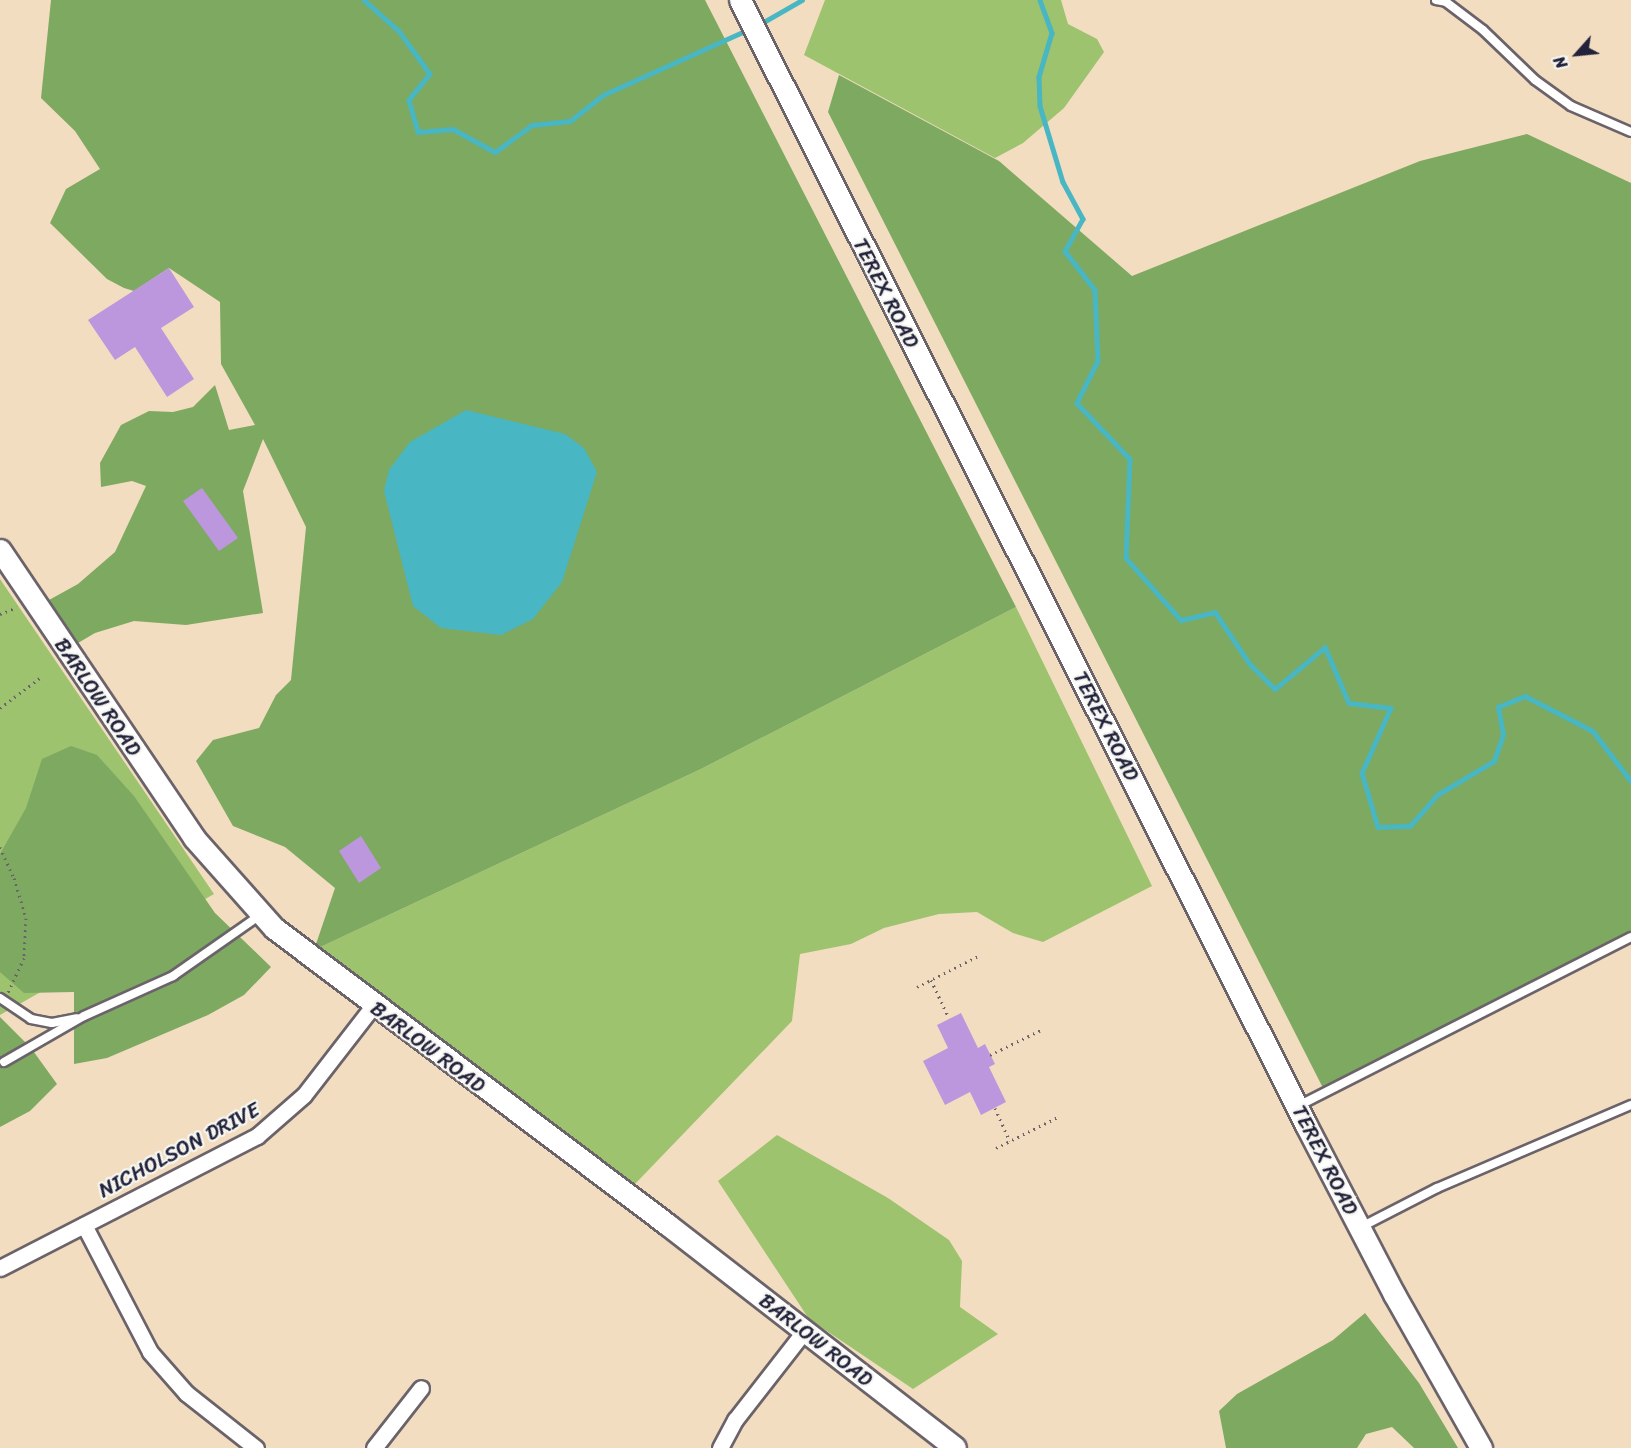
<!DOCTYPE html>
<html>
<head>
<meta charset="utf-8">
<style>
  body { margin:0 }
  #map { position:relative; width:1631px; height:1448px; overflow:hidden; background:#f2ddc0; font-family:Sriracha,sans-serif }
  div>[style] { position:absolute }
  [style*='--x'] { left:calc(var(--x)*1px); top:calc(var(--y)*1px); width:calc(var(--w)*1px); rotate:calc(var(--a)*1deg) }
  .green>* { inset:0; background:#9dc36e }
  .forest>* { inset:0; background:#7ea961 }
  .water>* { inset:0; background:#48b6c3 }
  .stream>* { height:4.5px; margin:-2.25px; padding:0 2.25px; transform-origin:2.25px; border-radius:2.25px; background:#48b6c3 }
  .building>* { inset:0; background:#bc97de }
  .path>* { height:3px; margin-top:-1.5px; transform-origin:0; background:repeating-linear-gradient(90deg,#6b636a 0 1.5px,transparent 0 6px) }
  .roads { filter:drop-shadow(2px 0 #6b636a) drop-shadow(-2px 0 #6b636a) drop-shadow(0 2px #6b636a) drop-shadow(0 -2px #6b636a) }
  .lane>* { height:8px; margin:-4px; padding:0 4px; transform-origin:4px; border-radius:4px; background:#fff }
  .street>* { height:15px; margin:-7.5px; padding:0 7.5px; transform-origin:7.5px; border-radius:7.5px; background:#fff }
  .secondary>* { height:21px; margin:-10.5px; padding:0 10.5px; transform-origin:10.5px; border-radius:10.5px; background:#fff }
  span { translate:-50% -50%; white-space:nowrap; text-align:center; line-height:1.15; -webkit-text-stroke:4.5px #f6f6f2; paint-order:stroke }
  .street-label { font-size:21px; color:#22223b }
  .north { position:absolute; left:1547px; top:24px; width:60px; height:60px; -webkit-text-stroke:4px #f6f6f2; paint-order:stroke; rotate:243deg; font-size:16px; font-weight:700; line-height:24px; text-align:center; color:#22223b }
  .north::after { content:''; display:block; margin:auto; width:21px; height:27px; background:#22223b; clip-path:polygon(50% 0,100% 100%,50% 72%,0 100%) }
</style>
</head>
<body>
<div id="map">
  <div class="green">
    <div style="clip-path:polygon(825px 0,1061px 0,1068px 24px,1097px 39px,1104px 52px,1064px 108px,1023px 143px,995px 158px,804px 55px)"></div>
    <div style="clip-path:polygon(0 579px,214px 894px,0 1015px)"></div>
    <div style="clip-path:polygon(1016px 607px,1152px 886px,1043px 942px,1013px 933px,977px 912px,939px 914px,884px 928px,851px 944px,800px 954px,792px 1021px,634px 1185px,314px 950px,701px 769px)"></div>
    <div style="clip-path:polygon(777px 1135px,888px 1198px,949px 1240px,962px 1261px,960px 1307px,998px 1334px,913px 1389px,809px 1319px,718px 1181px)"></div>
  </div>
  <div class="forest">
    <div style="clip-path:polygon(51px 0,705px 0,1016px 607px,701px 769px,314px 950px,335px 888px,285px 847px,233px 826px,196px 761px,213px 740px,259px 728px,276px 695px,291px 680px,306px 527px,263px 439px,243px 491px,263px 613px,186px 625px,134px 621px,95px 633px,78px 643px,49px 600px,78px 584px,115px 552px,146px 486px,132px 481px,101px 487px,100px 463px,121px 425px,149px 411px,173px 412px,193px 407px,215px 385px,229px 430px,255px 425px,221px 364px,220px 302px,169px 268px,134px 291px,124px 288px,107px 279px,50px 223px,66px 189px,100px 169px,75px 131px,41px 98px)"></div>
    <div style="clip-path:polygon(839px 75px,999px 161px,1132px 276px,1420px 161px,1527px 134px,1631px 183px,1631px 935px,1323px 1088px,828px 112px)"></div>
    <div style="clip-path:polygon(71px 746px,97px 755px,134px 796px,215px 913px,271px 967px,244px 995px,208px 1015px,107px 1058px,74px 1064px,74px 992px,24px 993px,0 972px,0 854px,26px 808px,42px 759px)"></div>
    <div style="clip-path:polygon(0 1017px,31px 1048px,57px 1084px,30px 1111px,0 1127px)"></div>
    <div style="clip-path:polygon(1365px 1313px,1419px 1383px,1458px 1448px,1414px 1448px,1392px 1427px,1366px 1434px,1357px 1448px,1226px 1448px,1219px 1411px,1237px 1394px,1333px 1340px)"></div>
  </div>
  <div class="water">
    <div style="clip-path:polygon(466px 410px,565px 434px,584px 448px,597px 472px,562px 582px,533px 619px,501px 635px,441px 628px,413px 606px,384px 491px,389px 470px,410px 442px)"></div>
  </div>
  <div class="stream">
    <div style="--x:364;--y:0;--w:47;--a:41.5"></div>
    <div style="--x:399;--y:31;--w:53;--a:54.2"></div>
    <div style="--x:430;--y:74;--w:33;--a:129"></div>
    <div style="--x:409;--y:100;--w:33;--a:74"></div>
    <div style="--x:418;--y:132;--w:35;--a:-5"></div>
    <div style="--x:453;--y:129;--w:48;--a:28.7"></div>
    <div style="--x:495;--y:152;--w:46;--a:-36.1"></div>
    <div style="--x:532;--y:125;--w:38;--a:-6"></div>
    <div style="--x:570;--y:121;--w:42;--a:-38.2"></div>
    <div style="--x:603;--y:95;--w:160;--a:-24.3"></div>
    <div style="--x:1040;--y:0;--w:35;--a:70"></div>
    <div style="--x:1052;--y:33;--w:46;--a:106.5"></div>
    <div style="--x:1039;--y:77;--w:29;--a:88"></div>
    <div style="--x:1040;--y:106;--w:79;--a:73.2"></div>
    <div style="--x:1063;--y:182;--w:42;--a:61.6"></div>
    <div style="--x:1083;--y:219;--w:37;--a:119"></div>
    <div style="--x:1065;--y:251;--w:49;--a:52.4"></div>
    <div style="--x:1095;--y:290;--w:71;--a:87.6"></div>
    <div style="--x:1098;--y:361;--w:47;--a:116.6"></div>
    <div style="--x:1077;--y:403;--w:77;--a:46.6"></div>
    <div style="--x:1130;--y:459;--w:99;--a:92.3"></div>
    <div style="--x:1126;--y:558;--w:83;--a:48.4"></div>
    <div style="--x:1181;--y:620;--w:35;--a:-13"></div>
    <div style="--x:1215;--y:612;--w:63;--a:56.1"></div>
    <div style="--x:1250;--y:664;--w:35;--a:45"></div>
    <div style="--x:1275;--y:689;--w:65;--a:-40"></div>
    <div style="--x:1325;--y:647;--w:61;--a:66.8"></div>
    <div style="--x:1349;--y:703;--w:42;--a:6.8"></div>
    <div style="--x:1391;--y:708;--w:71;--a:114"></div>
    <div style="--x:1362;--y:773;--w:56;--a:73.5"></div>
    <div style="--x:1378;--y:827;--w:32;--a:-2"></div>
    <div style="--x:1410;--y:826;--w:41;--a:-48.9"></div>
    <div style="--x:1437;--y:795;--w:66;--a:-30.8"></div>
    <div style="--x:1494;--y:761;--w:28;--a:-71"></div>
    <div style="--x:1503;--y:735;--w:28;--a:-100"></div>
    <div style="--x:1498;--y:707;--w:29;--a:-22"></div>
    <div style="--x:1525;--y:696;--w:76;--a:27.2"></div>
    <div style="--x:1593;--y:731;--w:63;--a:52.8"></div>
    <div style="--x:760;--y:24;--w:48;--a:-29.7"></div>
  </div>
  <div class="building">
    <div style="clip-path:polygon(169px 268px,194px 307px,161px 328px,194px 379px,167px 397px,135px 347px,115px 360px,88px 320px)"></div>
    <div style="clip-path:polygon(202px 488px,238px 538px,219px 551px,183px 501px)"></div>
    <div style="clip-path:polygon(361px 836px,381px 868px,359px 883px,339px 851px)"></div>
    <div style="clip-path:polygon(961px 1013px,978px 1048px,985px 1044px,995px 1064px,989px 1067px,1006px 1102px,981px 1115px,970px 1092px,945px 1105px,923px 1061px,948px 1048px,937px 1025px)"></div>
  </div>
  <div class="path">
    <div style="--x:0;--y:614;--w:18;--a:-22"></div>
    <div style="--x:0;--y:708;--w:50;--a:-36.9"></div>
    <div style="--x:0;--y:847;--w:34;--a:66"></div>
    <div style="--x:14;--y:878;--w:42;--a:73.3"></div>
    <div style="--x:26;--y:918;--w:40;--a:92.9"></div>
    <div style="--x:24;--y:958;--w:38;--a:115"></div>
    <div style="--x:931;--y:980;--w:42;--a:64.7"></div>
    <div style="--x:917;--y:987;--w:68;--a:-26.9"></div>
    <div style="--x:990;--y:1055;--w:57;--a:-26.1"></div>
    <div style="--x:995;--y:1108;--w:36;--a:66"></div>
    <div style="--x:996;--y:1148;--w:69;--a:-26.6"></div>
  </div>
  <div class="roads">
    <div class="lane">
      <div style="--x:1436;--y:0;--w:10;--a:11"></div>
      <div style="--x:1446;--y:2;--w:46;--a:37.1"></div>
      <div style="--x:1483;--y:30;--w:72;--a:43.9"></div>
      <div style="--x:1535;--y:80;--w:44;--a:35.8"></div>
      <div style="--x:1571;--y:106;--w:65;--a:23.4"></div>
      <div style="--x:0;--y:998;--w:37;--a:34"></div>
      <div style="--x:31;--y:1019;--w:21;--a:11"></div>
      <div style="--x:52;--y:1023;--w:25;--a:-11"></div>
      <div style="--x:4;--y:1062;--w:92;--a:-29.9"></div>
      <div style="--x:84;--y:1016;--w:98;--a:-24.2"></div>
      <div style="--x:173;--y:976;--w:106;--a:-35"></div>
      <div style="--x:1298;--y:1106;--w:373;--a:-26.9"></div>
      <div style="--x:1361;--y:1227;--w:85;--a:-27.2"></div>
      <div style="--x:1437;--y:1188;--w:211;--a:-23.2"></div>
    </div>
    <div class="street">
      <div style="--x:84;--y:1225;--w:143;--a:62.5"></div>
      <div style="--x:150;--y:1352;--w:55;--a:48.7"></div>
      <div style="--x:186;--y:1393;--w:89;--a:38.2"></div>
      <div style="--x:0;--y:1268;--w:289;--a:-27.2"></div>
      <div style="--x:257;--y:1136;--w:62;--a:-41.1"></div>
      <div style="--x:304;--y:1095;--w:113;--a:-52.2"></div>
      <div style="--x:374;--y:1448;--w:76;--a:-51.9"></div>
      <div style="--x:720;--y:1448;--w:32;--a:-62"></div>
      <div style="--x:735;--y:1420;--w:114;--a:-52.1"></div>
    </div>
    <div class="secondary">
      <div style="--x:740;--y:0;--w:1259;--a:63.29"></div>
      <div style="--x:1306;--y:1125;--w:191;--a:62.5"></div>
      <div style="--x:1394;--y:1294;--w:177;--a:60.5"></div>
      <div style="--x:0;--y:550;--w:347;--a:56"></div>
      <div style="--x:194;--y:838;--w:120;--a:48.4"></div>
      <div style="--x:274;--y:928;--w:493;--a:37"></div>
      <div style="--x:668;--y:1225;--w:363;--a:37.8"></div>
    </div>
  </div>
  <div class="street-label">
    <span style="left:886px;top:293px;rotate:63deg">TEREX ROAD</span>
    <span style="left:98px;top:697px;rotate:56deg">BARLOW ROAD</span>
    <span style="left:1106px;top:726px;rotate:63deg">TEREX ROAD</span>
    <span style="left:428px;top:1047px;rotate:37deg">BARLOW ROAD</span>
    <span style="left:179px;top:1150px;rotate:-28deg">NICHOLSON DRIVE</span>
    <span style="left:1325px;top:1160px;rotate:63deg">TEREX ROAD</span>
    <span style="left:816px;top:1340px;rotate:38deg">BARLOW ROAD</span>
  </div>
  <div class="north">N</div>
</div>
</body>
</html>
